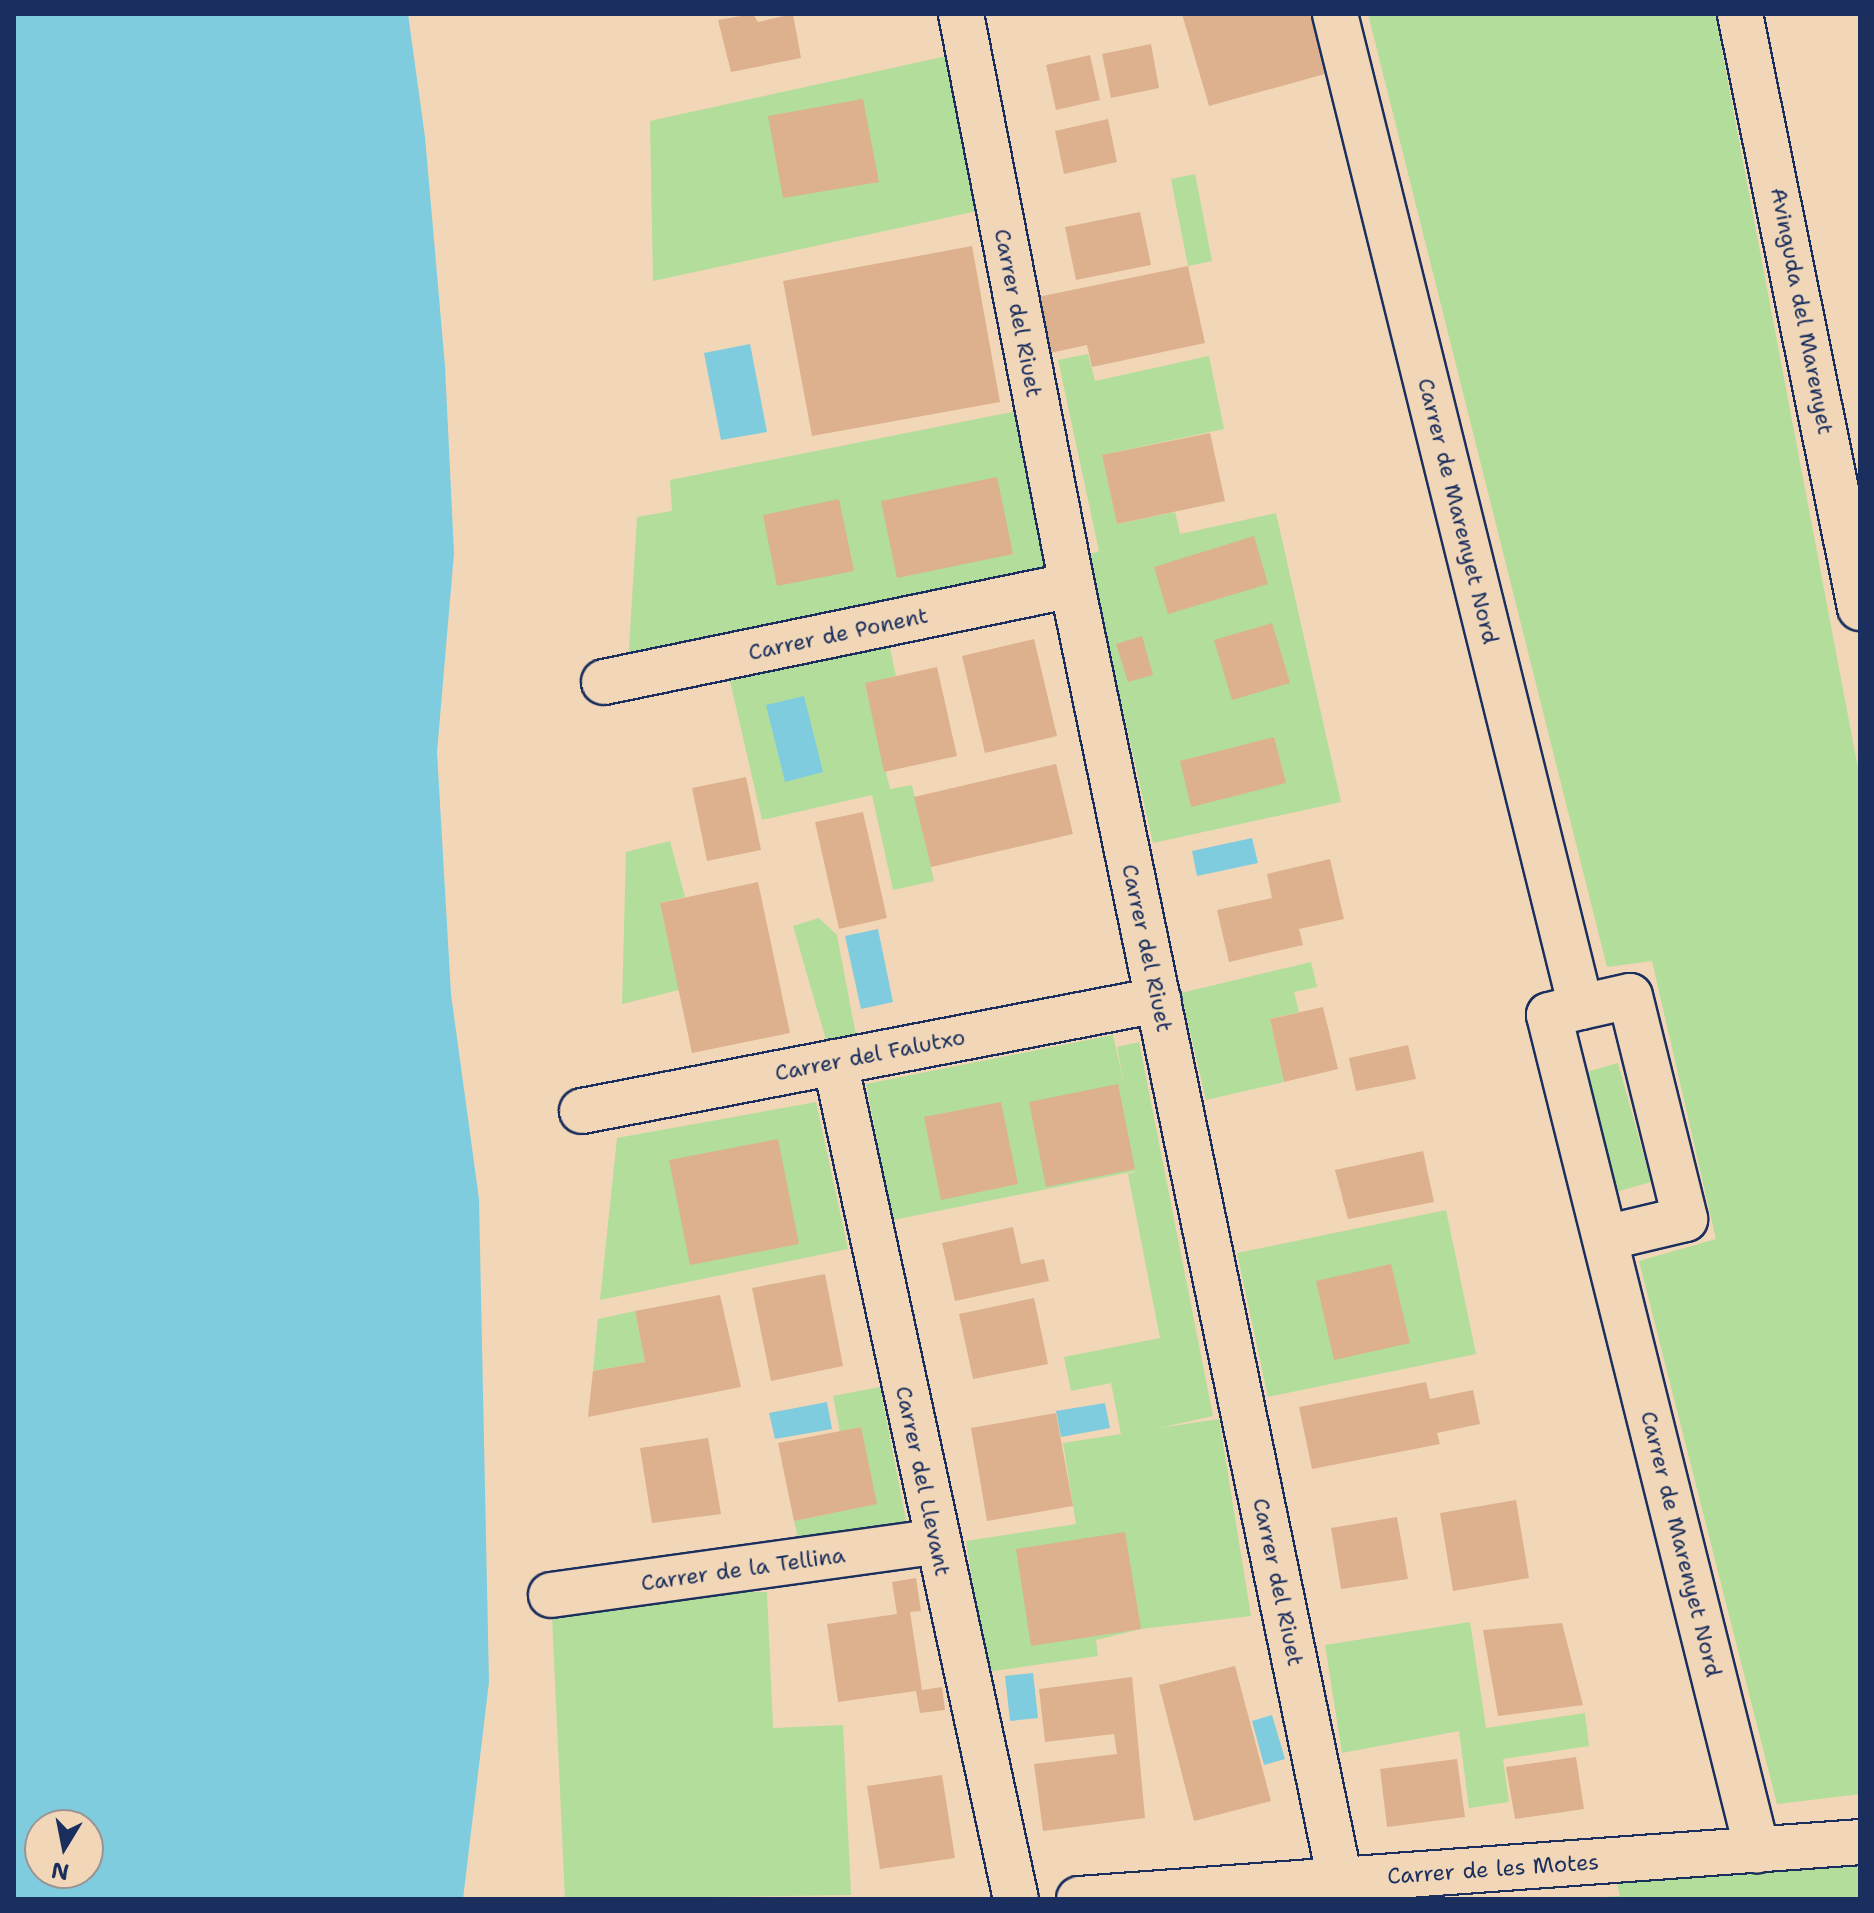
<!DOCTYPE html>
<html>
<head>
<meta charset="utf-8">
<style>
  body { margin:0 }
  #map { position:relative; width:1874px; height:1913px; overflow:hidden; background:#f1d7b8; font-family:"Shantell Sans",sans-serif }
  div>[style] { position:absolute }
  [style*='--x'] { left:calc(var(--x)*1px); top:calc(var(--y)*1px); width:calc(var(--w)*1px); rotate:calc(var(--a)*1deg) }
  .green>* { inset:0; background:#b2dd9a }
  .water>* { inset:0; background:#7fccde }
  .building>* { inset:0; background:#ddb18d }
  .roads { filter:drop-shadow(2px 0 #1b2f5e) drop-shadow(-2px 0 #1b2f5e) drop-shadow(0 2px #1b2f5e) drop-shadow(0 -2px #1b2f5e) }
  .minor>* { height:44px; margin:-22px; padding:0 22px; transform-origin:22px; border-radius:22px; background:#f1d7b8 }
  span { translate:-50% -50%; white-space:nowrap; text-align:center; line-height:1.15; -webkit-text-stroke:6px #f1d7b8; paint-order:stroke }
  .street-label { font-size:22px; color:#1b2f5e }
  .frame { position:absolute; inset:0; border:16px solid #1b2f5e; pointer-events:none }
  .north { position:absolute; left:24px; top:1809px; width:80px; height:80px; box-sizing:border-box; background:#f1d7b8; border:2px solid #9b9494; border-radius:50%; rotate:190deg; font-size:22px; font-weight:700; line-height:32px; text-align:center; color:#1b2f5e }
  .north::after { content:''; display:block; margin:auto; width:28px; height:36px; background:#1b2f5e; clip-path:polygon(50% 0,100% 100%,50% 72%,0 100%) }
</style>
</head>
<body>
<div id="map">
  <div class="green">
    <div style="clip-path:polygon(1368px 14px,1715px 14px,1860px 779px,1860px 1794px,1777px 1804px,1639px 1261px,1716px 1239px,1652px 961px,1607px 967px)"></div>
    <div style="clip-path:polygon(947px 56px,977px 211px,653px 281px,650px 121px)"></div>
    <div style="clip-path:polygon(1195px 174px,1212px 261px,1188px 266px,1171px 179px)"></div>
    <div style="clip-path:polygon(1088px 354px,1095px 381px,1209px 356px,1224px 429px,1102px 455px,1117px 524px,1175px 512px,1180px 534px,1276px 513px,1341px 802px,1153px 843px,1088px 555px,1099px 551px,1058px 360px)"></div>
    <div style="clip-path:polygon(1017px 411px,1049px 572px,628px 665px,637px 517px,672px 511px,670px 480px)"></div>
    <div style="clip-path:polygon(889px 644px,896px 676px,865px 684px,890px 789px,912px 785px,934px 881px,893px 890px,872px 795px,762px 820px,730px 681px)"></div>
    <div style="clip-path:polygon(670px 841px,685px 897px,660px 903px,679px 990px,622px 1004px,626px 852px)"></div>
    <div style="clip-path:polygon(819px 918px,837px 935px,857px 1041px,828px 1047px,793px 926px)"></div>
    <div style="clip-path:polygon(1311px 962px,1317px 987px,1294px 992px,1299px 1012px,1270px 1019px,1284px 1082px,1206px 1100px,1181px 993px)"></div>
    <div style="clip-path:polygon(1113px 1035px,1125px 1088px,1117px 1047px,1139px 1042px,1213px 1416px,1159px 1428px,1219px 1419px,1251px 1616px,1141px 1629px,1096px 1640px,1098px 1656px,987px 1672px,966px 1541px,1076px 1524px,1063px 1443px,1121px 1434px,1111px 1383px,1071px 1391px,1064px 1357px,1160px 1338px,1128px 1174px,1141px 1170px,893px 1220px,866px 1084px)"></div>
    <div style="clip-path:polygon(1618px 1063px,1651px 1182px,1616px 1192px,1583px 1073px)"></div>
    <div style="clip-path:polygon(816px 1102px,848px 1249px,600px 1300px,617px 1138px)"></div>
    <div style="clip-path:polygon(1446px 1210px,1476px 1354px,1268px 1397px,1237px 1253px)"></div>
    <div style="clip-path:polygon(635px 1311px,645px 1362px,593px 1371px,598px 1319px)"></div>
    <div style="clip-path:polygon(880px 1387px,908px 1530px,801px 1550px,794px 1521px,876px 1504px,861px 1427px,840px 1432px,833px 1396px)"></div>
    <div style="clip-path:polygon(767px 1592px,773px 1728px,843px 1725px,851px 1895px,565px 1899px,551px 1595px)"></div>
    <div style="clip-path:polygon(1470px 1622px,1486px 1728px,1585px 1713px,1589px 1746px,1503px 1759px,1509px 1802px,1469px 1808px,1459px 1731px,1342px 1753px,1325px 1645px)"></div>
    <div style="clip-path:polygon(1860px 1859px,1860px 1899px,1566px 1899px,1620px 1896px,1614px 1871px)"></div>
  </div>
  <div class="water">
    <div style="clip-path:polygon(evenodd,14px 14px,408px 14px,425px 137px,445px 366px,454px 553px,437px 752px,451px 994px,479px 1199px,489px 1682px,463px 1899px,14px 1899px,14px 14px,88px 1825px,88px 1873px,40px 1873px,40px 1825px,88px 1825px)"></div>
    <div style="clip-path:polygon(750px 344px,767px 432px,721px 440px,704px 353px)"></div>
    <div style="clip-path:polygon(804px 696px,823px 772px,785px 782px,766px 705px)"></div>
    <div style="clip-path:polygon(1252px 838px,1258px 863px,1197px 876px,1192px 851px)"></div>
    <div style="clip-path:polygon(878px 929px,893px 1002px,861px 1009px,845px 936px)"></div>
    <div style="clip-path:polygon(827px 1402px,832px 1429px,775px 1439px,769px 1413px)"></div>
    <div style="clip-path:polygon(1105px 1403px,1110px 1428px,1061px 1437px,1056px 1411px)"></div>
    <div style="clip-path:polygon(1033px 1673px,1038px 1718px,1010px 1721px,1005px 1676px)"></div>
    <div style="clip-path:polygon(1272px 1715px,1285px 1759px,1264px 1765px,1252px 1721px)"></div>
  </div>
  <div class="building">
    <div style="clip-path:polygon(753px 14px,758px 22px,793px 14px,801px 58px,731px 72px,718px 20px)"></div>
    <div style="clip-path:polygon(1182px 14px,1319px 14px,1325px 74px,1209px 106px)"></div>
    <div style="clip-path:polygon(1151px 44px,1159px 88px,1111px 98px,1102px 54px)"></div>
    <div style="clip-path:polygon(1090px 55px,1100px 100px,1056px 110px,1046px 65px)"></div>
    <div style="clip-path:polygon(863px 99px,879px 182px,783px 198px,768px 116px)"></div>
    <div style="clip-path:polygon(1108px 119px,1117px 162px,1064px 174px,1055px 131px)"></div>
    <div style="clip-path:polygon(1140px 212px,1151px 265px,1076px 280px,1065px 227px)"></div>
    <div style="clip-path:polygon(972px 246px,1000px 402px,812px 436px,783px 281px)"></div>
    <div style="clip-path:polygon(1188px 266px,1205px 343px,1092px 367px,1087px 345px,1050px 353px,1038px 297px)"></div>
    <div style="clip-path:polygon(1210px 433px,1225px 501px,1117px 524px,1102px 455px)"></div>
    <div style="clip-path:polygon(997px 477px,1013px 554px,897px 578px,881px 501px)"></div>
    <div style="clip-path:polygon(839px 499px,854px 571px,777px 586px,763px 515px)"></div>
    <div style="clip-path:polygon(1254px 536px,1268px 584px,1168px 614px,1154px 567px)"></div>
    <div style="clip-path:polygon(1272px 623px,1290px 683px,1232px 700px,1214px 640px)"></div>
    <div style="clip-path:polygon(1142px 636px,1153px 675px,1128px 682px,1116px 644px)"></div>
    <div style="clip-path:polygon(1034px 639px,1057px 736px,985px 753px,962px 656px)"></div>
    <div style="clip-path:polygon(937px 667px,957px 756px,884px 772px,865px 683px)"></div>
    <div style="clip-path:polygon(1274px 737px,1286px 783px,1191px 807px,1180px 761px)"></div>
    <div style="clip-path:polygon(1056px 764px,1073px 834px,931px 867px,914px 797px)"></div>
    <div style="clip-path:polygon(746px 777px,761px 850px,707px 861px,692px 788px)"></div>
    <div style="clip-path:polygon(863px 812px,887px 918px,839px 929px,815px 822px)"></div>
    <div style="clip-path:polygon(1330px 859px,1344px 919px,1299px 929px,1303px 945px,1229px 962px,1217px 910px,1272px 898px,1267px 874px)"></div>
    <div style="clip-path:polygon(758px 882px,790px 1033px,692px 1053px,660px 903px)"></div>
    <div style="clip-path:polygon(1323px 1007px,1338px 1069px,1284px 1082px,1270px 1019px)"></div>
    <div style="clip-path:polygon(1408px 1045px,1416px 1079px,1356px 1091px,1349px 1058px)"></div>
    <div style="clip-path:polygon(1118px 1084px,1135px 1169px,1046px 1187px,1029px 1102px)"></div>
    <div style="clip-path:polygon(1001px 1102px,1018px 1184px,941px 1200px,924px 1117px)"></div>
    <div style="clip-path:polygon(778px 1139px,799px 1244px,690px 1265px,669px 1160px)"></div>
    <div style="clip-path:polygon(1423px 1151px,1434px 1202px,1348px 1219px,1335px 1170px)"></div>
    <div style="clip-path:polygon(1013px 1227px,1021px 1264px,1044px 1259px,1049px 1281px,955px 1301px,942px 1243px)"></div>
    <div style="clip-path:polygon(1391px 1264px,1410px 1343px,1334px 1360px,1316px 1281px)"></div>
    <div style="clip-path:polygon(825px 1274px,843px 1366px,771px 1381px,752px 1288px)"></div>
    <div style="clip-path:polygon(720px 1295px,741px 1387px,588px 1417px,593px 1371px,645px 1362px,635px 1311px)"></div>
    <div style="clip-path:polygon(1034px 1298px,1048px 1364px,973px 1379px,959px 1314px)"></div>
    <div style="clip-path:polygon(1426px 1382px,1430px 1399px,1473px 1390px,1480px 1424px,1437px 1433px,1440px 1444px,1312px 1469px,1299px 1407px)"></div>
    <div style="clip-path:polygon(1056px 1413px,1073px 1506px,987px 1521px,971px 1428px)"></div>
    <div style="clip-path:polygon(861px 1427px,877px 1504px,794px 1521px,778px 1443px)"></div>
    <div style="clip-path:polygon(708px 1438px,721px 1514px,652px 1523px,640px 1448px)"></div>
    <div style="clip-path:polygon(1516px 1500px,1529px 1578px,1453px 1591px,1440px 1513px)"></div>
    <div style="clip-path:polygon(1397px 1517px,1408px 1579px,1341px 1589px,1331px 1528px)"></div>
    <div style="clip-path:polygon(1125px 1532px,1141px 1629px,1031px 1646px,1016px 1549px)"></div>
    <div style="clip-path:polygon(916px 1578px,921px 1611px,910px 1612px,922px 1690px,942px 1687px,945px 1710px,920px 1713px,916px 1691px,838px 1702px,827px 1624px,897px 1614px,892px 1582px)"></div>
    <div style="clip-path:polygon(1562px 1623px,1583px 1705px,1498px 1716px,1483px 1630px)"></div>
    <div style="clip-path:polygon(1235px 1666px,1271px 1801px,1194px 1821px,1159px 1685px)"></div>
    <div style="clip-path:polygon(1132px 1677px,1145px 1818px,1043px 1831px,1034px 1764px,1117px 1754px,1114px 1734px,1045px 1742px,1039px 1689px)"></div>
    <div style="clip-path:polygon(1576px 1757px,1584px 1809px,1515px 1819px,1506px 1767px)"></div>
    <div style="clip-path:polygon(1457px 1759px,1465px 1817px,1387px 1827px,1380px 1769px)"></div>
    <div style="clip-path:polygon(942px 1775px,955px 1858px,880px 1869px,867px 1786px)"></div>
  </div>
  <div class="roads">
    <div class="minor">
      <div style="--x:961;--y:14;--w:582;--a:79"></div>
      <div style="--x:1072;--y:585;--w:1322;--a:78.31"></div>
      <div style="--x:1335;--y:14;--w:1023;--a:76.09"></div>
      <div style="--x:1581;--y:1007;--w:33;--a:166"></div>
      <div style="--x:1549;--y:1015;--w:861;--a:76.01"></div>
      <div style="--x:1740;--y:14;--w:606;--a:78.58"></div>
      <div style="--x:604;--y:682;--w:478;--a:-11.7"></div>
      <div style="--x:1581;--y:1007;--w:50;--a:-12.7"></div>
      <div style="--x:1630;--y:996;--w:230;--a:76.1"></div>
      <div style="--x:1685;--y:1219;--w:82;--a:166.6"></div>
      <div style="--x:835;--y:1062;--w:856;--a:77.8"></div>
      <div style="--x:582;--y:1111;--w:587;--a:-10.91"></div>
      <div style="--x:551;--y:1595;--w:388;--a:-7.9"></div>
      <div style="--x:1079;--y:1899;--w:783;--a:-4.17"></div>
    </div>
  </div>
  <div class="street-label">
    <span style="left:1802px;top:311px;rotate:79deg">Avinguda del Marenyet</span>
    <span style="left:1018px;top:313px;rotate:79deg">Carrer del Riuet</span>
    <span style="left:1458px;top:511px;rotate:76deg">Carrer de Marenyet Nord</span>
    <span style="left:838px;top:634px;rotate:-12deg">Carrer de Ponent</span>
    <span style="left:1147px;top:948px;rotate:78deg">Carrer del Riuet</span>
    <span style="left:870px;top:1055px;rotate:-11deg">Carrer del Falutxo</span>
    <span style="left:923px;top:1481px;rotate:78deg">Carrer del Llevant</span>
    <span style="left:1681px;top:1544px;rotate:76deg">Carrer de Marenyet Nord</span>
    <span style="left:743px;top:1569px;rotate:-8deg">Carrer de la Tellina</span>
    <span style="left:1278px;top:1582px;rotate:78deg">Carrer del Riuet</span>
    <span style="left:1493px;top:1869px;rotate:-4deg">Carrer de les Motes</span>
  </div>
  <div class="frame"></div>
  <div class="north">N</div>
</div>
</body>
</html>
